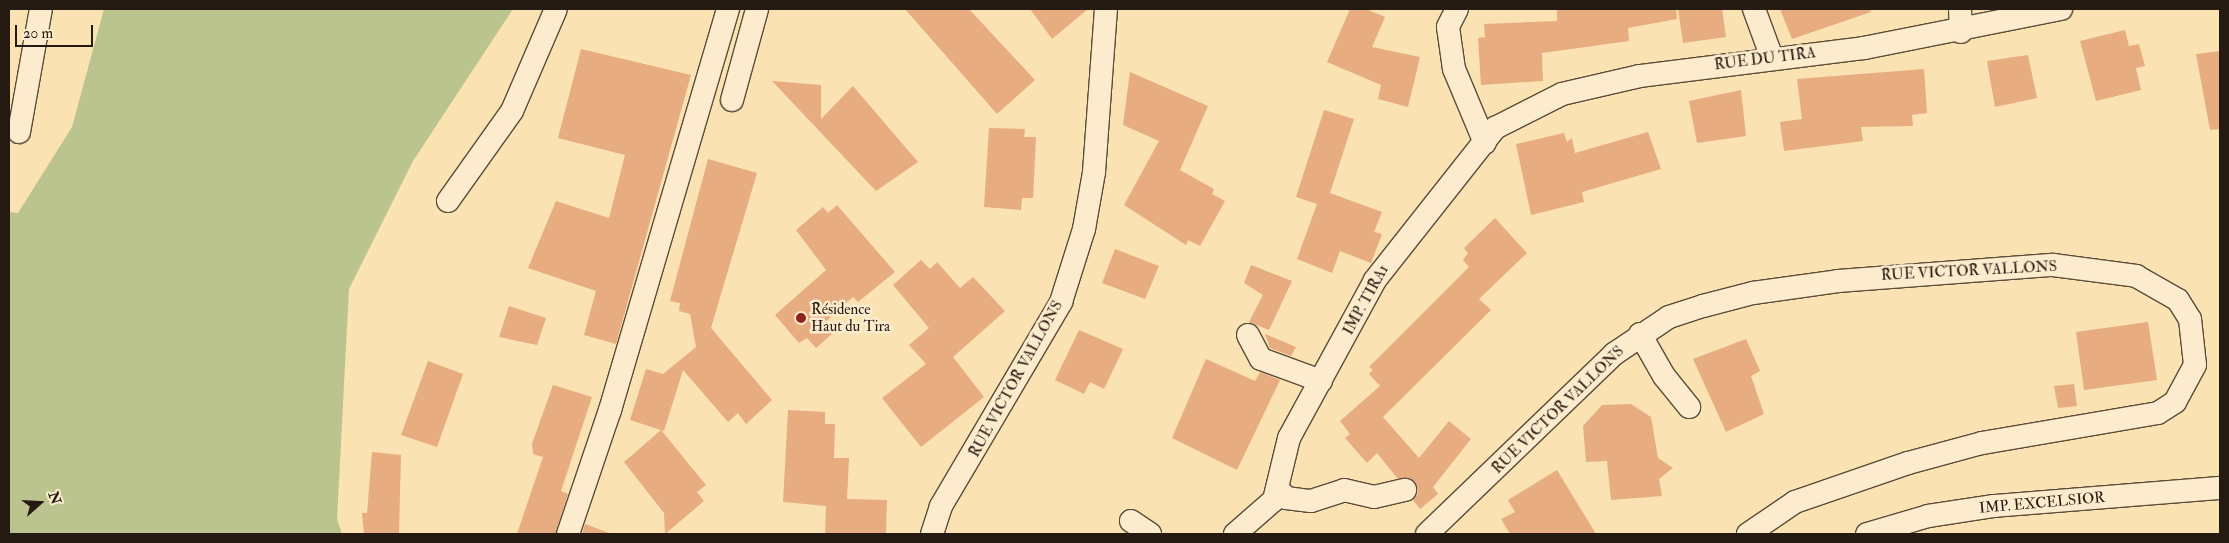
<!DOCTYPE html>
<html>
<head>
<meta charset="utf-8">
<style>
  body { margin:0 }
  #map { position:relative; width:2229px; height:543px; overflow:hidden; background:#fbe2b2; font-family:"IM FELL Double Pica",serif }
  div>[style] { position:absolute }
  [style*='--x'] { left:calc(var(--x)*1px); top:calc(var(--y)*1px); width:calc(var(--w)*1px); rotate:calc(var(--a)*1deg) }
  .green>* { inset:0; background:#bbc48f }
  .building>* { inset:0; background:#e7ac80 }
  .roads { filter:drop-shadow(1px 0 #5a4c39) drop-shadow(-1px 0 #5a4c39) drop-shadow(0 1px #5a4c39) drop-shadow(0 -1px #5a4c39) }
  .street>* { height:22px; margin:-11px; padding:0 11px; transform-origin:11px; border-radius:11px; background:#fceccd }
  .dots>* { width:14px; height:14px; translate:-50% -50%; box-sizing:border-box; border:2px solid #fceccd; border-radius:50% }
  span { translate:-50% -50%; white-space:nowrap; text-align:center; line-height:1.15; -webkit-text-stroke:5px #fceccd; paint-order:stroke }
  .street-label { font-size:15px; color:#251a11 }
  .poi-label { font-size:15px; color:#251a11 }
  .left { translate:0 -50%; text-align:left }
  .frame { position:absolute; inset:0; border:10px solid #251a11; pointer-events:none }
  .north { position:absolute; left:15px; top:478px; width:50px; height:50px; -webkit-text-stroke:4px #fceccd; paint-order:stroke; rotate:71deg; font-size:14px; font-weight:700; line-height:20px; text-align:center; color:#251a11 }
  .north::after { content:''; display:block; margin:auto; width:18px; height:22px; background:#251a11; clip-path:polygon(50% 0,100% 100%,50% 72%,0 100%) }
  .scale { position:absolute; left:15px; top:25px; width:78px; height:22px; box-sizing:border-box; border:2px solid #251a11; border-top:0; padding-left:6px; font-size:15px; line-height:18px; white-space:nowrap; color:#251a11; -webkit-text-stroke:4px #fceccd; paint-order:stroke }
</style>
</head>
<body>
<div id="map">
  <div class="green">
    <div style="clip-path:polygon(104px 9px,513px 9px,413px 161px,349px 289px,337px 519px,342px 534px,9px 534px,9px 212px,18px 213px,72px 127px)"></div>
  </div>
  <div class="building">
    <div style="clip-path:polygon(905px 9px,969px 9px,1035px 80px,997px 114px)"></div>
    <div style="clip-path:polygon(1030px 9px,1088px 9px,1052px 39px)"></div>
    <div style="clip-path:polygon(1350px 9px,1366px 9px,1385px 17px,1372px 47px,1420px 57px,1408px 107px,1378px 99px,1381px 85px,1327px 62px)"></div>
    <div style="clip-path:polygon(1557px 9px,1676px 9px,1677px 19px,1628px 28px,1629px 41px,1542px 53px,1543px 81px,1481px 85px,1478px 38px,1485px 37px,1484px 24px,1557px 21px)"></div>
    <div style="clip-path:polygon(1678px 9px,1722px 9px,1726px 37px,1683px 43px)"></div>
    <div style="clip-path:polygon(1780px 9px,1870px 9px,1871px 12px,1792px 39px)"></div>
    <div style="clip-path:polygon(2125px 30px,2129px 46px,2139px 44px,2145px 66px,2136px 68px,2141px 90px,2096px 101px,2080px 41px)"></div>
    <div style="clip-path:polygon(581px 49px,691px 75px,616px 344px,584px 335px,596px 291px,528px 268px,556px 201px,609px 218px,625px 155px,558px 138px)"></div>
    <div style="clip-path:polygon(2220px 51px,2220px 129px,2210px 130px,2196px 54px)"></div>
    <div style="clip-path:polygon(2028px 55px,2037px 98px,1995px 107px,1987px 61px)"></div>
    <div style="clip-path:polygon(1924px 69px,1927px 113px,1912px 115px,1913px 126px,1861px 127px,1863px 141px,1784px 151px,1780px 122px,1802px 119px,1797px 79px)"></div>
    <div style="clip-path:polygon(1130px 72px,1208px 106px,1180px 170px,1214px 189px,1212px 194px,1225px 201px,1200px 246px,1188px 240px,1186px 245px,1124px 205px,1159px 141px,1123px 125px)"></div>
    <div style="clip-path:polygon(772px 81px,821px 85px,821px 119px,853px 86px,918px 162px,876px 191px)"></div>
    <div style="clip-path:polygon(1741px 90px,1746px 136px,1697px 143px,1689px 101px)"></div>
    <div style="clip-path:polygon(1324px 110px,1354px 119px,1330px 193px,1382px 212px,1374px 232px,1382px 234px,1371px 263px,1340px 251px,1332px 273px,1297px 259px,1317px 204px,1296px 197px)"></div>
    <div style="clip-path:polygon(989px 128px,1025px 129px,1024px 137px,1036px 137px,1033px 198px,1022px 198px,1021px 210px,984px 207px)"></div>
    <div style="clip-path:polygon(1648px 132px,1661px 169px,1582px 192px,1584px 202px,1531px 215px,1516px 144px,1564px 133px,1567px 142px,1572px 138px,1575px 153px)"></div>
    <div style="clip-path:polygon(708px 159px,757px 173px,711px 328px,772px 400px,746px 424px,738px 413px,728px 422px,683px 370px,664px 431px,630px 420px,646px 369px,663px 374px,696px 347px,690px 314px,679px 311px,680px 303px,670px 301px)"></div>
    <div style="clip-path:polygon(837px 205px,895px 272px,858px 302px,853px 297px,823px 324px,832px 334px,816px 348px,807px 338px,799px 343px,775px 315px,826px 270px,796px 230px,823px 207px,828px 213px)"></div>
    <div style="clip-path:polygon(1495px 218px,1527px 253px,1479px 299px,1491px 310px,1383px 417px,1419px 458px,1449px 421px,1471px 439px,1433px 487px,1438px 494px,1420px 509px,1413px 500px,1418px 493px,1415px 482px,1397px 478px,1377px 453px,1367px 463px,1345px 438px,1350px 434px,1340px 421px,1380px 386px,1369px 374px,1373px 370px,1369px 367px,1469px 267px,1463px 260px,1468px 253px,1464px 248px)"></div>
    <div style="clip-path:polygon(1115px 249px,1159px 266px,1145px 299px,1102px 283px)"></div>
    <div style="clip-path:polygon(921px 260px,930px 269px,937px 262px,960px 288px,973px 277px,1005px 311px,953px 357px,984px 397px,921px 447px,882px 398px,926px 364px,909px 345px,929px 328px,893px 285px)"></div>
    <div style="clip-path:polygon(1251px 265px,1292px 281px,1269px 330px,1249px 322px,1263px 295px,1244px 283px)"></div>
    <div style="clip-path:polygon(509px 306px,546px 318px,537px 345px,499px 337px)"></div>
    <div style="clip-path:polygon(2148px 322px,2157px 380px,2084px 390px,2076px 332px)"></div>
    <div style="clip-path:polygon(1079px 330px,1123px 349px,1104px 389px,1090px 382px,1084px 394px,1055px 380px)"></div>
    <div style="clip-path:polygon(1265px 334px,1296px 347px,1291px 356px,1270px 348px)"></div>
    <div style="clip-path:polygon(1746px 339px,1760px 371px,1751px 376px,1764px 414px,1726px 432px,1693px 359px)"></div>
    <div style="clip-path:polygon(1206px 359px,1255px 381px,1260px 372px,1280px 380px,1237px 470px,1172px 438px)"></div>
    <div style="clip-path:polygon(428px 361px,463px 374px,437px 447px,401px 435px)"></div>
    <div style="clip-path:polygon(2074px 384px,2077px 406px,2058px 408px,2054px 386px)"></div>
    <div style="clip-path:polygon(553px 385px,592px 397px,561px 491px,568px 494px,555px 534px,517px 534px,543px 457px,533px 454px,532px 444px)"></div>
    <div style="clip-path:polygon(1631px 404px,1651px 417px,1658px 458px,1673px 468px,1659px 479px,1662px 496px,1611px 500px,1607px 461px,1586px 462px,1583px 426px,1602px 405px)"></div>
    <div style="clip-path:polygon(788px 410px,825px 412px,825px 424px,835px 424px,834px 458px,849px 458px,847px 499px,887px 500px,886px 534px,825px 534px,826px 506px,783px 502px)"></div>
    <div style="clip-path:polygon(661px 430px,706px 485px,697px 492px,704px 501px,665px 534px,664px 513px,624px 462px)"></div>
    <div style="clip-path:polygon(372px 452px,401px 455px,399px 534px,364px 534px,362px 513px,367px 513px)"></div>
    <div style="clip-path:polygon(1557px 470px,1596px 534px,1510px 534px,1501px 519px,1515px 512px,1508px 500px)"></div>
    <div style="clip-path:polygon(585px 524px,609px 533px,609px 534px,582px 534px)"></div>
  </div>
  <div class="roads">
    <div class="street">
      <div style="--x:1457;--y:9;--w:20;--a:117"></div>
      <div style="--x:1448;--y:27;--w:42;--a:81.9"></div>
      <div style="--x:1454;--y:69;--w:80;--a:67.3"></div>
      <div style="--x:1754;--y:9;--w:52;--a:69.8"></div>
      <div style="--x:1960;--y:9;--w:23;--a:88"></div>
      <div style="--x:732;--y:100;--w:94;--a:-74.6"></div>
      <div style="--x:19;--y:132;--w:125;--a:-79.9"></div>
      <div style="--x:448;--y:201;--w:110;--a:-54.6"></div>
      <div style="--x:512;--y:111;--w:111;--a:-66.7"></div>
      <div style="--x:1640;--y:334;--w:48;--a:60.3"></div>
      <div style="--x:1664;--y:376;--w:40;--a:51"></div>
      <div style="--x:1248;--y:335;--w:27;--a:62"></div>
      <div style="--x:1261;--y:359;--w:64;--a:20.1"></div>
      <div style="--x:1278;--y:489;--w:12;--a:48"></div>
      <div style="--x:1286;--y:498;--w:25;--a:7"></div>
      <div style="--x:1311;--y:501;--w:35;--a:-18"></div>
      <div style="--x:1344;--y:490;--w:31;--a:13"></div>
      <div style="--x:1374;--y:497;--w:32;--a:-13"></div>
      <div style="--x:1131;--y:521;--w:23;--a:34"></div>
      <div style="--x:568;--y:534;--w:131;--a:-71.3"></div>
      <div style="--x:610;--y:410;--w:418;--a:-73.6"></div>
      <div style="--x:932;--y:534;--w:29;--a:-72"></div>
      <div style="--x:941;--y:506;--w:237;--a:-59.5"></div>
      <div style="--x:1061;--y:302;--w:77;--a:-72.5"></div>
      <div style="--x:1084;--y:229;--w:58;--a:-80"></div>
      <div style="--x:1094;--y:172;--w:163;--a:-85.8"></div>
      <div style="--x:1235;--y:534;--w:52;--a:-41.1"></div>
      <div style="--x:1274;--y:500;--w:64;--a:-76.4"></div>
      <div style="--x:1289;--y:438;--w:180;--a:-61.4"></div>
      <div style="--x:1375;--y:280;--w:194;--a:-51.7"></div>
      <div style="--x:1495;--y:128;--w:75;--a:-26.9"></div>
      <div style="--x:1562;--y:94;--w:80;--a:-13"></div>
      <div style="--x:1640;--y:76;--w:226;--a:-7.1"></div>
      <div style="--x:1864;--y:48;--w:201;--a:-11.2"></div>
      <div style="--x:1427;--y:534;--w:260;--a:-43.9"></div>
      <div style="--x:1614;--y:354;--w:66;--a:-33.9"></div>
      <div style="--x:1669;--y:317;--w:36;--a:-18"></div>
      <div style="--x:1703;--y:306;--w:52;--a:-14.6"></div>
      <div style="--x:1753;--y:293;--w:86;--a:-8"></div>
      <div style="--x:1838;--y:281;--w:216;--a:-4.3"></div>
      <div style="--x:2053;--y:265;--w:84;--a:7.5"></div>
      <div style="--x:2136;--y:276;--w:48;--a:29.7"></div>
      <div style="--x:2178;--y:300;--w:22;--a:58"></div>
      <div style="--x:2190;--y:319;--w:46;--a:83.8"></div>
      <div style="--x:2195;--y:365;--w:42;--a:118.4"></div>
      <div style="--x:2175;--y:402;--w:20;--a:147"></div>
      <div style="--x:2158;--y:413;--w:179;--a:170.3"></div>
      <div style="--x:1982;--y:443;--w:77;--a:164.9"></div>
      <div style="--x:1908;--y:463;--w:120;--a:161"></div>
      <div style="--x:1795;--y:502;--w:57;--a:145.8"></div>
      <div style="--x:1867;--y:534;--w:64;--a:-16.4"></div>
      <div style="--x:1928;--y:516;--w:67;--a:-8.6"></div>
      <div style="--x:1994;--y:506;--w:227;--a:-4.6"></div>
    </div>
  </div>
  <div class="dots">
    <div style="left:801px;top:318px;background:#8f2418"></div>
  </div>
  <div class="street-label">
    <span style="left:1765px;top:59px;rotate:-7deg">RUE DU TIRA</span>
    <span style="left:1969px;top:271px;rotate:-3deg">RUE VICTOR VALLONS</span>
    <span style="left:1366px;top:300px;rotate:-61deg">IMP. TIRA1</span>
    <span style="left:1016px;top:379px;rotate:-61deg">RUE VICTOR VALLONS</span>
    <span style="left:1558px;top:410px;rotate:-44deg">RUE VICTOR VALLONS</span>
    <span style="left:2042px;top:503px;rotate:-5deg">IMP. EXCELSIOR</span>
  </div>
  <div class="poi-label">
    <span class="left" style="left:811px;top:318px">Résidence<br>Haut du Tira</span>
  </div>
  <div class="frame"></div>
  <div class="north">N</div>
  <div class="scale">20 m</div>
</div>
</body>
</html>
